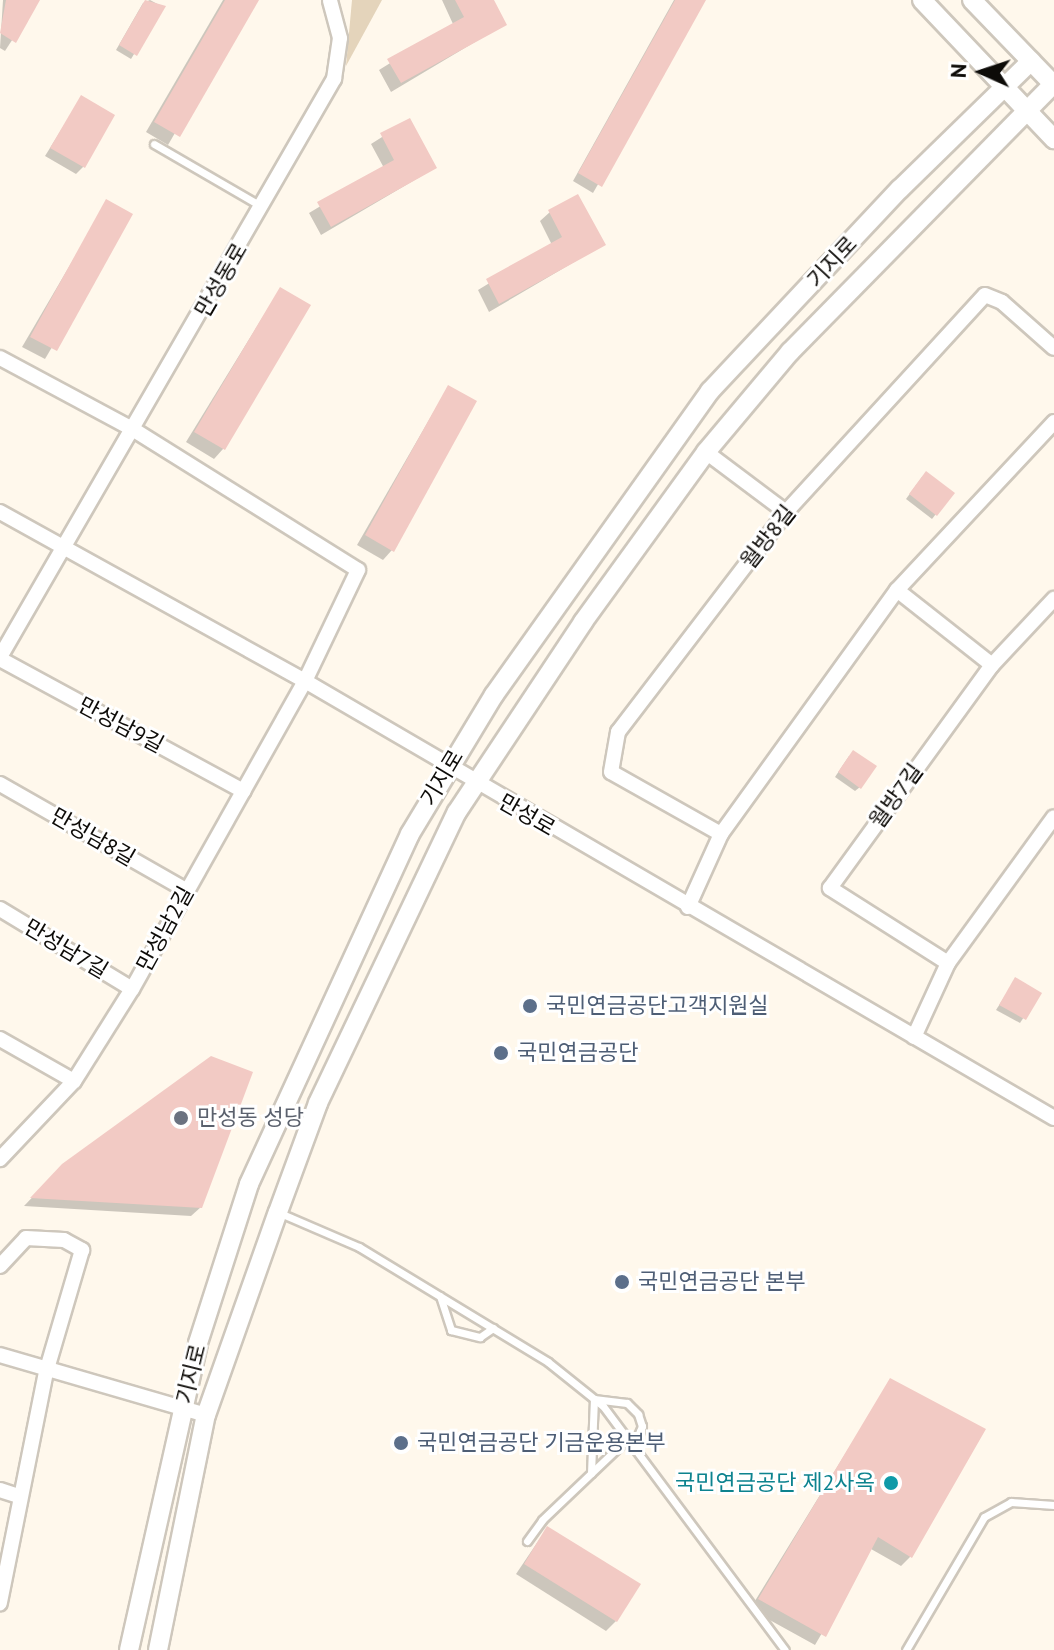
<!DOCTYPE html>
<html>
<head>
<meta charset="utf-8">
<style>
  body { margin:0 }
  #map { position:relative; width:1054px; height:1650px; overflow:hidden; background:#fff8ec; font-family:"PT Sans","Noto Sans KR",sans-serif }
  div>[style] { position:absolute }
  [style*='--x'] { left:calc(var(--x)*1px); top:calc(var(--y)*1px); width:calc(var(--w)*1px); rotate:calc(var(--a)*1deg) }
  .green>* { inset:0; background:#e4d4bb }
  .shadow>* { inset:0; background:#0003 }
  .building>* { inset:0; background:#f2cac4 }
  .roads { filter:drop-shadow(2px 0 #cec7bc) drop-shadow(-2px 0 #cec7bc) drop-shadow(0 2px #cec7bc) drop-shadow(0 -2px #cec7bc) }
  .service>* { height:7px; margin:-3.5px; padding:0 3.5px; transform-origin:3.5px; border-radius:3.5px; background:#fff }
  .minor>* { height:14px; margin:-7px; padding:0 7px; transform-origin:7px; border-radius:7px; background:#fff }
  .tertiary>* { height:18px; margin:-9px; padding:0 9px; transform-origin:9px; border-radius:9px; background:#fff }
  .dots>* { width:22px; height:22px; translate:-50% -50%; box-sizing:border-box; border:4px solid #fff; border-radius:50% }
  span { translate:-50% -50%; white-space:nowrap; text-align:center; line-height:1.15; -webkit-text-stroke:6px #fff; paint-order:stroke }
  .street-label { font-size:22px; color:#0d0b08 }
  .service-label { font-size:22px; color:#4e5e75 }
  .left { translate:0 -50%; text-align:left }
  .worship-label { font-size:22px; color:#5b616d }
  .culture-label { font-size:22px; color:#0d838f }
  .right { translate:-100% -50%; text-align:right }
  .north { position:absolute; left:942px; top:32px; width:80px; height:80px; -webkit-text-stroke:6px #fff; paint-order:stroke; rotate:273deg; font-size:22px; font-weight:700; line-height:32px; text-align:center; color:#0d0b08 }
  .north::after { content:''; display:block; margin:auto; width:28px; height:36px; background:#0d0b08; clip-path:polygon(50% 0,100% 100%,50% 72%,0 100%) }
</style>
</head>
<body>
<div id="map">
  <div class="green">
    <div style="clip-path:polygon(352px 0,382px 0,346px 66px)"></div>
  </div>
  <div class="shadow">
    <div style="clip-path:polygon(3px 0,38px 0,5px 51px,0 48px)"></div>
    <div style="clip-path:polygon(150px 0,163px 7px,131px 59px,116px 50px,143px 3px)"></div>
    <div style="clip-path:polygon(223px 0,252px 0,168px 145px,146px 132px)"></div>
    <div style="clip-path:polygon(442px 0,491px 0,505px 24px,391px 92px,379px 70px,453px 24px)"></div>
    <div style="clip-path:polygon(674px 0,704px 0,593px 193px,573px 181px)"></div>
    <div style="clip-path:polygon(81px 98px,83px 167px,76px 174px,45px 156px)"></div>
    <div style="clip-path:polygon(409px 120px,435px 168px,321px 235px,309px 213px,384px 168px,371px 144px)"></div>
    <div style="clip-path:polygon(107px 202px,130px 215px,45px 359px,22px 347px)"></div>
    <div style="clip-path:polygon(550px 212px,603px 245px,489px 312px,478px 290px,552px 245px,540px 221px)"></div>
    <div style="clip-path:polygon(280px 289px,223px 449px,214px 459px,186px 442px)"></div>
    <div style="clip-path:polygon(448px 387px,392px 550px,383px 560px,357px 545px)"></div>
    <div style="clip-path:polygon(922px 477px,936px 514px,932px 519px,906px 499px)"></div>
    <div style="clip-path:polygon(849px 756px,860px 787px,855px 791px,835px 777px)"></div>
    <div style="clip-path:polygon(1015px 980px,1039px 994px,1020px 1023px,996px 1010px)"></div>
    <div style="clip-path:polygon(63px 1165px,201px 1207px,191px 1216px,24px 1206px)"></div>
    <div style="clip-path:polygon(890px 1381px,910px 1557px,901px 1566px,871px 1549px,815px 1645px,750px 1609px)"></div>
    <div style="clip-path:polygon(547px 1528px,616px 1621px,606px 1631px,516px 1574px)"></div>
  </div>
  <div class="building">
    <div style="clip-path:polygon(6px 0,40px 0,16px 43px,0 33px)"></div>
    <div style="clip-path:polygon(145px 0,166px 6px,137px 56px,119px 45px)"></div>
    <div style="clip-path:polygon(225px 0,259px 0,180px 137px,154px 122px)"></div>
    <div style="clip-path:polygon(455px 0,494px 0,507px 25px,401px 83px,387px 59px,464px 17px)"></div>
    <div style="clip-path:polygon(675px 0,706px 0,602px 187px,578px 173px)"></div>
    <div style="clip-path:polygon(81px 95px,115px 115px,85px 168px,50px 148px)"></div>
    <div style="clip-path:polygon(410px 118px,437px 168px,331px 227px,317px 202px,394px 160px,380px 133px)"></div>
    <div style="clip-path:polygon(578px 194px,606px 245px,499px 304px,486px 279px,562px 237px,548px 210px)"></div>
    <div style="clip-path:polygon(106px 199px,133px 214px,57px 351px,30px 337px)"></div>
    <div style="clip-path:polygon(280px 287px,311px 305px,225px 450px,194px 432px)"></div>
    <div style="clip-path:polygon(448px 385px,477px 401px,394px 552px,365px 535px)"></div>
    <div style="clip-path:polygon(926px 471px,955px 493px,937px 516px,909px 494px)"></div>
    <div style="clip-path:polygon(853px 750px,877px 766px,861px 789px,838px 772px)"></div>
    <div style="clip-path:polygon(1015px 977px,1042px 993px,1026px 1020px,999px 1005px)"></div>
    <div style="clip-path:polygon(211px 1056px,253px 1072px,202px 1208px,30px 1198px,62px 1164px)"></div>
    <div style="clip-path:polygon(890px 1378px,986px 1429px,912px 1558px,878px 1537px,826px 1637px,758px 1599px)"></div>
    <div style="clip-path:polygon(547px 1526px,641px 1584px,617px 1622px,524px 1564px)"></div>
  </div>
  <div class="roads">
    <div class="service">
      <div style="--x:154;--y:144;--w:124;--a:30.1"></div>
      <div style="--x:280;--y:1213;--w:86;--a:23.3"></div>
      <div style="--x:359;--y:1247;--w:221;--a:31.3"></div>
      <div style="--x:548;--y:1362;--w:70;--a:38.7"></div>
      <div style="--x:603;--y:1406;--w:304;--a:53.3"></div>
      <div style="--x:440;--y:1296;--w:36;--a:72"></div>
      <div style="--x:451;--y:1330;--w:30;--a:14"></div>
      <div style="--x:480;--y:1337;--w:16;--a:-35"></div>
      <div style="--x:591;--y:1473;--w:74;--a:-87.7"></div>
      <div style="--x:594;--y:1399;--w:33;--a:7"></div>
      <div style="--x:627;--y:1403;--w:16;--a:45"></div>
      <div style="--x:638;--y:1414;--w:13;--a:72"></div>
      <div style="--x:642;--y:1426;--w:23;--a:113"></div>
      <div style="--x:527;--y:1541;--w:26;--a:-54"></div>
      <div style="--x:542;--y:1520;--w:117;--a:-43.6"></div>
      <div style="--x:906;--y:1650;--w:154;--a:-59.6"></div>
      <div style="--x:984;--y:1517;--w:31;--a:-29"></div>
      <div style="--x:1011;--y:1502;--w:43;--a:4"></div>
    </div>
    <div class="minor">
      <div style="--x:0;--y:358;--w:152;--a:28.2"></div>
      <div style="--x:134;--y:430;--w:264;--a:32"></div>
      <div style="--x:358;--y:570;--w:123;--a:115.5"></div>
      <div style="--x:305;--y:681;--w:353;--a:119.3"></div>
      <div style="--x:132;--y:989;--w:109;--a:122.2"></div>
      <div style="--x:74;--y:1081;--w:108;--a:133.5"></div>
      <div style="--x:706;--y:452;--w:100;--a:36.9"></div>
      <div style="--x:0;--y:512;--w:349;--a:29"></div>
      <div style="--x:305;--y:681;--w:867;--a:30.26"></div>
      <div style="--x:897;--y:590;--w:121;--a:38.3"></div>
      <div style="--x:0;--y:657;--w:668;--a:-59.98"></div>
      <div style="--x:334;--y:79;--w:41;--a:-81.7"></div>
      <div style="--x:340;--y:38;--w:39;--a:-105"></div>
      <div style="--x:0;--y:659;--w:277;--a:28.5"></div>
      <div style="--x:0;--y:784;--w:214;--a:29.7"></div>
      <div style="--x:721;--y:834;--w:126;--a:-150.6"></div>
      <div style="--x:611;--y:772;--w:41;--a:-80.1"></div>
      <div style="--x:618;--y:732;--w:277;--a:-52.6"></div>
      <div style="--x:786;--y:512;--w:294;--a:-47.5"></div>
      <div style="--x:985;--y:295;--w:18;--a:22"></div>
      <div style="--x:1002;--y:302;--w:69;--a:41.5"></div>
      <div style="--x:688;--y:907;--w:80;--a:-65.7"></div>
      <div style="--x:721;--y:834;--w:301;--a:-54.2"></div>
      <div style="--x:897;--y:590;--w:230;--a:-46.9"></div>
      <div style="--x:0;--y:909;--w:154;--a:31.2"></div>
      <div style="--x:948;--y:963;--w:140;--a:-147.6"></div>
      <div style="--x:830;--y:888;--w:276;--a:-54"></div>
      <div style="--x:992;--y:665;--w:91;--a:-46.8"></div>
      <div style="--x:914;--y:1037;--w:81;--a:-65.3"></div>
      <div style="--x:948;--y:963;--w:180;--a:-54"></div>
      <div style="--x:0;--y:1039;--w:85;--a:29.6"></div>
      <div style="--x:0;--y:1266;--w:38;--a:-47"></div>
      <div style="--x:26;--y:1238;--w:38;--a:3"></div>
      <div style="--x:64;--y:1240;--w:21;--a:29"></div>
      <div style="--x:82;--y:1250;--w:127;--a:106.4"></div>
      <div style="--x:46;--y:1372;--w:236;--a:101.3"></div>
      <div style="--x:0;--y:1355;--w:215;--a:16.2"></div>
      <div style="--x:0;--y:1490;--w:19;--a:18"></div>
    </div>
    <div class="tertiary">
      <div style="--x:922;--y:0;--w:192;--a:46.5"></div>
      <div style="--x:972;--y:0;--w:118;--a:46"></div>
      <div style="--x:129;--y:1650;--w:315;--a:-77.3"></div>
      <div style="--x:198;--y:1343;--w:167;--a:-72.2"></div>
      <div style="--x:249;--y:1184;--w:385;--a:-65.3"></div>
      <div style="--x:410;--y:834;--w:162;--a:-58.9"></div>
      <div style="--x:494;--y:695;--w:373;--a:-54.6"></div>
      <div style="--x:710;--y:391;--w:277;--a:-46.8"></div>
      <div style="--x:900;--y:189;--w:183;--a:-44.3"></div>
      <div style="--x:158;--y:1650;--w:240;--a:-78.5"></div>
      <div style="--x:206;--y:1415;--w:215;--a:-70.5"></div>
      <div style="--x:278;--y:1212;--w:116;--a:-69.8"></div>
      <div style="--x:318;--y:1103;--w:322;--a:-64.5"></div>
      <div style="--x:457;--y:812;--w:228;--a:-56.4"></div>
      <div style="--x:583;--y:622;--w:210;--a:-54.1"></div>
      <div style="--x:706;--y:452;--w:131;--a:-50"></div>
      <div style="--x:790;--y:352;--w:375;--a:-45.5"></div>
    </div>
  </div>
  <div class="dots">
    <div style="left:530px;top:1006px;background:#5c6f8a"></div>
    <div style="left:501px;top:1053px;background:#5c6f8a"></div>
    <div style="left:181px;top:1118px;background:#6b7280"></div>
    <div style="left:622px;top:1282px;background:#5c6f8a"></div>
    <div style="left:401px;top:1443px;background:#5c6f8a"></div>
    <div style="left:891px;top:1483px;background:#0f9aa8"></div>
  </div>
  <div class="street-label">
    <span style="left:832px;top:262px;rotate:-47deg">기지로</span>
    <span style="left:221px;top:280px;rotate:-60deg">만성동로</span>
    <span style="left:768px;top:537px;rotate:-52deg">월방8길</span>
    <span style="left:121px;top:725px;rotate:28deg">만성남9길</span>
    <span style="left:442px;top:778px;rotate:-59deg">기지로</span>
    <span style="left:896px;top:796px;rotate:-54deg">월방7길</span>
    <span style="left:527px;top:815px;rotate:30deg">만성로</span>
    <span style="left:93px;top:837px;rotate:30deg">만성남8길</span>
    <span style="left:165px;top:929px;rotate:-61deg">만성남2길</span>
    <span style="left:66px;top:949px;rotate:31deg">만성남7길</span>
    <span style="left:191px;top:1374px;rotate:-76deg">기지로</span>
  </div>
  <div class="service-label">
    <span class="left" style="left:546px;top:1006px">국민연금공단고객지원실</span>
    <span class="left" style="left:517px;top:1053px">국민연금공단</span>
    <span class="left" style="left:638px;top:1282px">국민연금공단 본부</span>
    <span class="left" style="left:417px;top:1443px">국민연금공단 기금운용본부</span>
  </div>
  <div class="worship-label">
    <span class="left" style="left:197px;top:1118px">만성동 성당</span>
  </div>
  <div class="culture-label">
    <span class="right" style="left:875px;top:1483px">국민연금공단 제2사옥</span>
  </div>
  <div class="north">N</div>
</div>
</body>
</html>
